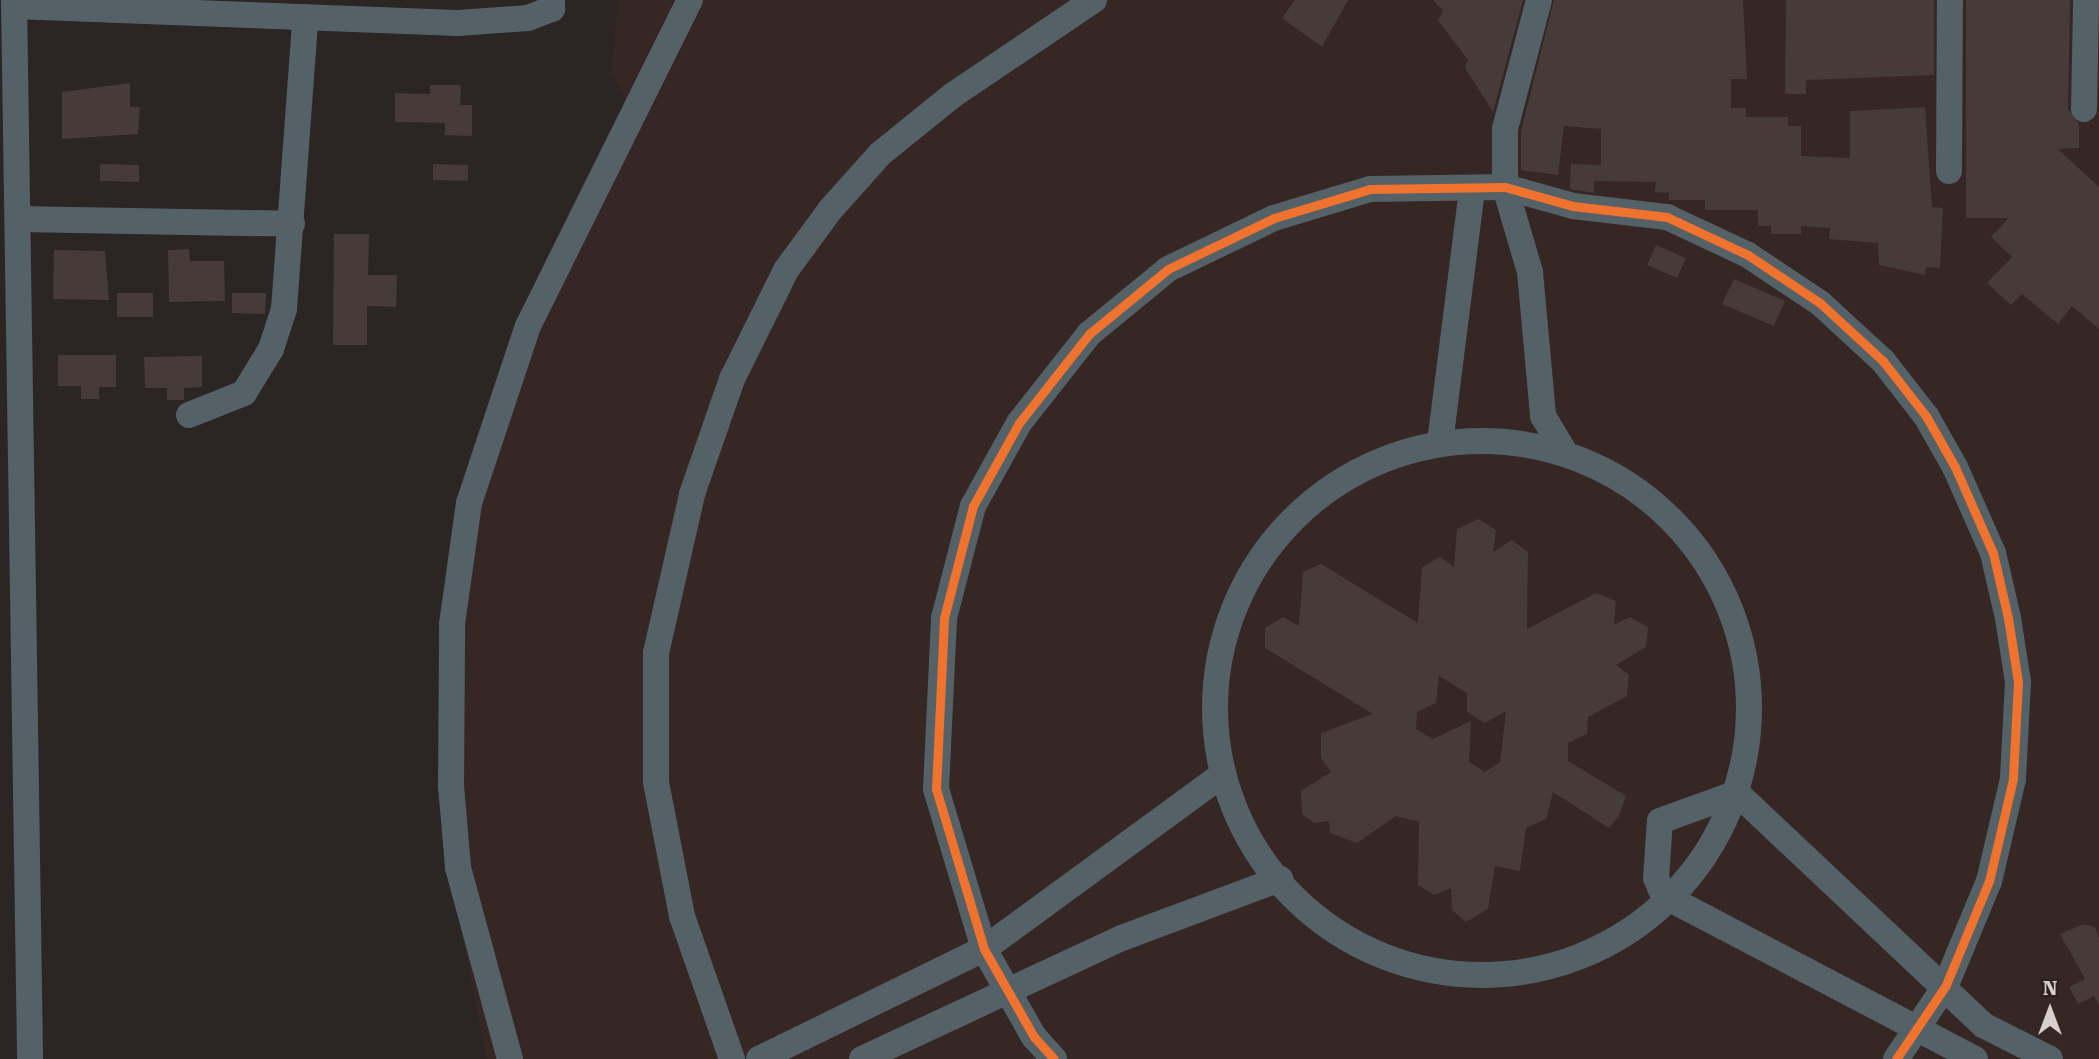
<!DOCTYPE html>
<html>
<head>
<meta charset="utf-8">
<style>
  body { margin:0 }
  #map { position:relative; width:2099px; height:1059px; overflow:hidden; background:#2b2524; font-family:"Roboto Serif",serif }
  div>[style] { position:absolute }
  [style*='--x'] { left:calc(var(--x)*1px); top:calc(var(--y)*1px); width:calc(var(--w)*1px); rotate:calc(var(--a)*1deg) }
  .built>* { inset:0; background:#362624 }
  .building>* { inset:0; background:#473b3a }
  .minor>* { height:26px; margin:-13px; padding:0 13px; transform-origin:13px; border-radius:13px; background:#546167 }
  .minor>.ring { margin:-13px; padding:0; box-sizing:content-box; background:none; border:26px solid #546167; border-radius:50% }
  .cycleway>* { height:9px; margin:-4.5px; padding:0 4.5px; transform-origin:4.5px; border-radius:4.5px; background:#ef722f }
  span { translate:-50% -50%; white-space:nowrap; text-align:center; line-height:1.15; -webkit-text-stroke:5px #2e2221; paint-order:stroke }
  .north { position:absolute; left:2015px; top:975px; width:70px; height:70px; -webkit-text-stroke:5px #2e2221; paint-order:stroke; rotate:0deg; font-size:19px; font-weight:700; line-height:28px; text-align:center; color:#d7cfce }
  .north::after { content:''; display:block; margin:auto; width:24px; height:32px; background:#d7cfce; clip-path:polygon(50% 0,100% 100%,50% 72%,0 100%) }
</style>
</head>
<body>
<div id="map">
  <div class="built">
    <div style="clip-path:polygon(618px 0,2099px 0,2099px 1059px,486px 1059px,450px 871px,448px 659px,481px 457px,628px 104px,611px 73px)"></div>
  </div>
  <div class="building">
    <div style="clip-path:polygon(1295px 0,1348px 0,1322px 47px,1282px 18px)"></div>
    <div style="clip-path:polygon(1433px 0,1523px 0,1493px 112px,1465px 68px,1468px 60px,1438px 20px,1443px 11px)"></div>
    <div style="clip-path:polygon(1554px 0,1743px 0,1747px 79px,1731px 79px,1731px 108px,1746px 108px,1746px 117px,1788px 117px,1788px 126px,1801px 126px,1801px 156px,1850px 158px,1850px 111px,1925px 107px,1932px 207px,1943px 208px,1940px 268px,1926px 267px,1925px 275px,1879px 265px,1878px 243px,1829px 239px,1830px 228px,1801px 226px,1801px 234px,1771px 234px,1771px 226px,1758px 226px,1758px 210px,1705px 210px,1705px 200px,1669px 200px,1669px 193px,1655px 192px,1656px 182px,1594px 181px,1594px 193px,1570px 189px,1571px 164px,1601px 165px,1601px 129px,1564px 126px,1558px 175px,1521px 170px,1521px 131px)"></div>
    <div style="clip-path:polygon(1786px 0,1934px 0,1934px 75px,1806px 80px,1806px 94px,1785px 94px)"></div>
    <div style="clip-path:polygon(1966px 0,2070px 0,2068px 109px,2079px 124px,2079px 148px,2058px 149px,2099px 187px,2099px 329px,2072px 306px,2058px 324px,2022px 294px,2011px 305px,1987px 283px,2012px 257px,1991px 237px,2009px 218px,1966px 218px)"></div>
    <div style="clip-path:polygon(130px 83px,130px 107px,140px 107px,138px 134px,62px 139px,62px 92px)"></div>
    <div style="clip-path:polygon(430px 85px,461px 85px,460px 105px,472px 105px,472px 136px,445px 135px,445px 123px,395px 122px,395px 93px,430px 94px)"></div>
    <div style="clip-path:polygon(100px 164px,139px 165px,139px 182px,100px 181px)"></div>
    <div style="clip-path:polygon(433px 164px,468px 165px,468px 181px,433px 180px)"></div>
    <div style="clip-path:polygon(334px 234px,369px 234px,368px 275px,397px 275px,396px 307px,367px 306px,367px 345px,333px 345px)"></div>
    <div style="clip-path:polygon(1656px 245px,1686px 258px,1677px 278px,1647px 265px)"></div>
    <div style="clip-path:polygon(189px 249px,190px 261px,224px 261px,225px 301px,169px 302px,168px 250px)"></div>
    <div style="clip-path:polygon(54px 250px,105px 251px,109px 300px,53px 299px)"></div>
    <div style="clip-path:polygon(1734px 279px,1785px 301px,1774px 326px,1722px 304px)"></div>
    <div style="clip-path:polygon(117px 293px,153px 293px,153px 317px,117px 317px)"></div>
    <div style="clip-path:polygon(232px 293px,266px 293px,265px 314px,232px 313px)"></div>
    <div style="clip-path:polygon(58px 355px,116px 355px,116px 387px,99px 387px,99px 399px,81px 399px,81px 386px,58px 386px)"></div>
    <div style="clip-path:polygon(202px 356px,202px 387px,184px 388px,184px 400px,167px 400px,167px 388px,145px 388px,144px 357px)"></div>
    <div style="clip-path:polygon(evenodd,1478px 519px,1496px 530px,1493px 552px,1512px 540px,1528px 552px,1527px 629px,1596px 593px,1616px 601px,1614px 625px,1630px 617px,1648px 627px,1646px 647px,1616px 665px,1629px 675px,1627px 696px,1588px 717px,1587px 734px,1568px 743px,1568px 761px,1626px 796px,1619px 816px,1609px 828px,1553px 792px,1546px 819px,1526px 828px,1520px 871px,1495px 866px,1488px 909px,1466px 922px,1452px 910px,1451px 888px,1434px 895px,1418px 885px,1419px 822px,1396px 816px,1357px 843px,1330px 833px,1329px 821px,1314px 823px,1302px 814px,1301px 791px,1331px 772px,1321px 758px,1321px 733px,1373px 714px,1265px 648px,1265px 628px,1283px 617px,1299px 626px,1303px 572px,1321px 564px,1418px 623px,1422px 567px,1440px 557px,1454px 567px,1457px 529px,1478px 519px,1439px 676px,1467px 693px,1467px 712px,1485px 723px,1506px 711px,1500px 762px,1485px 772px,1469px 762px,1471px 721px,1433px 739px,1416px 729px,1417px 712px,1436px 703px,1439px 676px)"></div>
    <div style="clip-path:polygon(2084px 924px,2095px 927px,2099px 939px,2099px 1005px,2094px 996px,2078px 1004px,2069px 987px,2085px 979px,2060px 934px)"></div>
  </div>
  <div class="minor">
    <div style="--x:14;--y:0;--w:1059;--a:89.13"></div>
    <div style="--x:1539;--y:0;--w:133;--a:104.8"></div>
    <div style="--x:1505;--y:129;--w:58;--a:90"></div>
    <div style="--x:1505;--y:187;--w:89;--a:73.6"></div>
    <div style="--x:1530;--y:272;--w:145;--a:84.8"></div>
    <div style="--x:1543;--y:416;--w:39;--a:59"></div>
    <div style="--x:14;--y:6;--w:444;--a:2.2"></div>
    <div style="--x:458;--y:23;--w:70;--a:-4.1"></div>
    <div style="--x:528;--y:18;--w:26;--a:-21"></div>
    <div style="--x:552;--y:9;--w:9;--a:-90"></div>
    <div style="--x:2084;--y:109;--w:109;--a:-88.9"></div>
    <div style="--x:1949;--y:171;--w:171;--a:-89.7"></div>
    <div style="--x:18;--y:219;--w:274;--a:1"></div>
    <div style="--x:189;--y:415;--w:59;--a:-21.8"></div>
    <div style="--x:244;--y:393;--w:52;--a:-58.5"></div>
    <div style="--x:271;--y:349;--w:42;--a:-72"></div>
    <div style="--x:284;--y:309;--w:290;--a:-85.8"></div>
    <div class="ring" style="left:1215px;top:441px;width:508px;height:508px"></div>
    <div style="--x:1440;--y:443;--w:257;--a:-82.8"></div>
    <div style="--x:510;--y:1059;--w:199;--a:-105.2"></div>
    <div style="--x:458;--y:867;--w:81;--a:-94.9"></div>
    <div style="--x:451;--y:786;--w:162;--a:-89.6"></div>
    <div style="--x:452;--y:624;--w:122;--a:-82"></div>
    <div style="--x:469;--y:503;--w:187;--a:-71.6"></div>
    <div style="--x:528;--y:326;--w:364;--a:-63.6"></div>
    <div style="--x:732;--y:1059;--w:151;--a:-109.3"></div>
    <div style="--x:682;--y:916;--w:136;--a:-101"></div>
    <div style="--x:656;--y:782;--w:129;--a:-90"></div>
    <div style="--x:656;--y:653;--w:163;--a:-77.2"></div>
    <div style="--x:692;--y:494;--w:122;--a:-70.8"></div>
    <div style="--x:732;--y:379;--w:122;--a:-63.6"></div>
    <div style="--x:786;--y:270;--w:74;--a:-53.7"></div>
    <div style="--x:830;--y:210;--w:75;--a:-48.2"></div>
    <div style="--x:880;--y:154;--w:94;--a:-38.9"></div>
    <div style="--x:953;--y:95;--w:170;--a:-34"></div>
    <div style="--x:759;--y:1059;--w:250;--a:-26.1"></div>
    <div style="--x:984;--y:949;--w:290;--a:-36.2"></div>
    <div style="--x:862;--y:1059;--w:287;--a:-25"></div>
    <div style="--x:1122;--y:938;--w:169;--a:-20.5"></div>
    <div style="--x:1054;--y:1059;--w:30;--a:-132"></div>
    <div style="--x:1034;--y:1037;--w:101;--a:-119.6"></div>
    <div style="--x:984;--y:949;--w:167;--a:-106.7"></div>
    <div style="--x:936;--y:789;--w:171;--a:-87.3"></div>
    <div style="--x:944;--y:618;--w:116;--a:-75.5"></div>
    <div style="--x:973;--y:506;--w:95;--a:-61"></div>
    <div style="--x:1019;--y:423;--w:113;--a:-51.8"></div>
    <div style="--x:1089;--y:334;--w:102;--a:-39.4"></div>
    <div style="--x:1168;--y:269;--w:118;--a:-25.7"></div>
    <div style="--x:1274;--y:218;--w:100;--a:-16.8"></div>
    <div style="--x:1370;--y:189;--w:135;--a:-0.8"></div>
    <div style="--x:1505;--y:187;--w:71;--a:15.6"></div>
    <div style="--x:1573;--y:206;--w:95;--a:6.7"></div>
    <div style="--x:1667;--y:217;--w:89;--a:25.1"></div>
    <div style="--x:1748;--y:255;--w:87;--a:33.7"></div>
    <div style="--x:1820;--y:303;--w:86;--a:42.6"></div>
    <div style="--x:1883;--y:361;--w:70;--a:52"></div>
    <div style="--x:1926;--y:416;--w:59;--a:60.4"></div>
    <div style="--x:1955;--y:467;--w:94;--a:66.2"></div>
    <div style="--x:1993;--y:553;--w:67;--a:77"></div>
    <div style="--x:2008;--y:618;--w:65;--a:81.1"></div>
    <div style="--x:2018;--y:682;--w:97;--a:93"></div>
    <div style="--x:2013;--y:779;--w:105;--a:103.2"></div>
    <div style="--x:1989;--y:881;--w:113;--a:112.5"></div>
    <div style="--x:1946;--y:985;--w:89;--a:124"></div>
    <div style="--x:1975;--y:1059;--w:352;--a:-152.3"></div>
    <div style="--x:1663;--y:895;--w:18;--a:-112"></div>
    <div style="--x:1656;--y:878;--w:57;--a:-86"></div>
    <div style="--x:1660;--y:821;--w:82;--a:-20"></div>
    <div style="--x:1737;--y:793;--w:338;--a:43.3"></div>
    <div style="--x:1983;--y:1025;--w:75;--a:26.9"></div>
  </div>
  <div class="cycleway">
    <div style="--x:1054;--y:1059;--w:30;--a:-132"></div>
    <div style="--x:1034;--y:1037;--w:101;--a:-119.6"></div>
    <div style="--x:984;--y:949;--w:167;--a:-106.7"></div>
    <div style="--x:936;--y:789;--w:171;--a:-87.3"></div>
    <div style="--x:944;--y:618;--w:116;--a:-75.5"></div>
    <div style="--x:973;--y:506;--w:95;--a:-61"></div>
    <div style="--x:1019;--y:423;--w:113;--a:-51.8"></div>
    <div style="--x:1089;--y:334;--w:102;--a:-39.4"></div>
    <div style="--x:1168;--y:269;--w:118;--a:-25.7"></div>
    <div style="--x:1274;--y:218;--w:100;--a:-16.8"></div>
    <div style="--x:1370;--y:189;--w:135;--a:-0.8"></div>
    <div style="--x:1505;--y:187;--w:71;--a:15.6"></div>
    <div style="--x:1573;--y:206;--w:95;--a:6.7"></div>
    <div style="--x:1667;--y:217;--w:89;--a:25.1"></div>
    <div style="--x:1748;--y:255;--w:87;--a:33.7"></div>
    <div style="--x:1820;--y:303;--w:86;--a:42.6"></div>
    <div style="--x:1883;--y:361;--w:70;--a:52"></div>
    <div style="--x:1926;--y:416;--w:59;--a:60.4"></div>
    <div style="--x:1955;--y:467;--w:94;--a:66.2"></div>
    <div style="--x:1993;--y:553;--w:67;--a:77"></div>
    <div style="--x:2008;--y:618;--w:65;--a:81.1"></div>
    <div style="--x:2018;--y:682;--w:97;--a:93"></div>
    <div style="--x:2013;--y:779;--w:105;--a:103.2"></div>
    <div style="--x:1989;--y:881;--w:113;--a:112.5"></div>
    <div style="--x:1946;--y:985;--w:89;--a:124"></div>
  </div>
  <div class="north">N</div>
</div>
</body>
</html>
